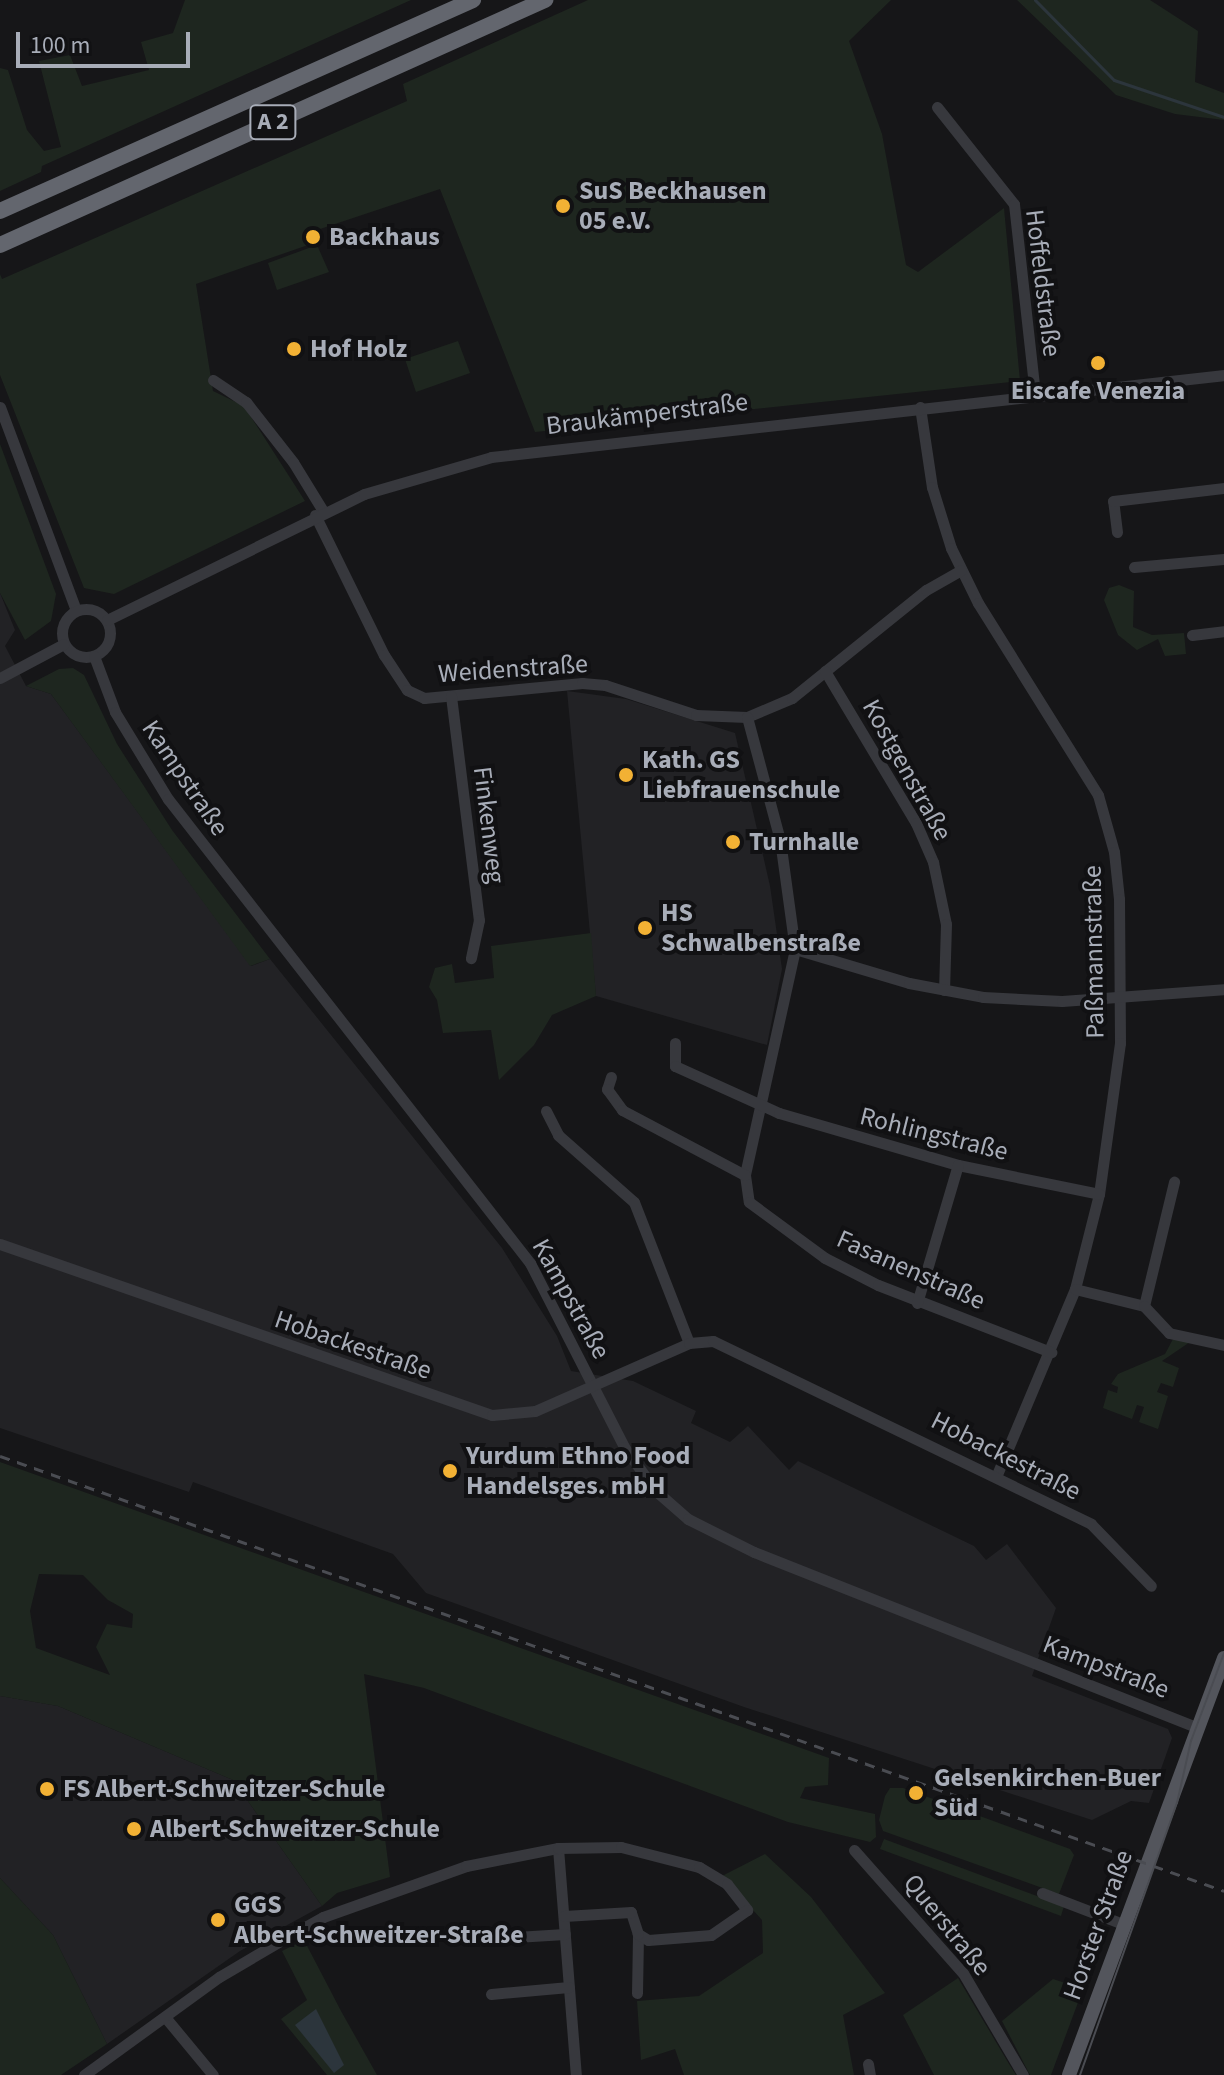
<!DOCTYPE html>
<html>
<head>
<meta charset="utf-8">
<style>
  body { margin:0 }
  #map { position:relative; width:1224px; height:2075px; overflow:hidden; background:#161618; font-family:"Source Sans 3",sans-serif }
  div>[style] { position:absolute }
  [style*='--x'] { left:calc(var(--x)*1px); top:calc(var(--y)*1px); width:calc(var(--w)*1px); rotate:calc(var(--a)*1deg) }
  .built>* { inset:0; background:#222225 }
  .green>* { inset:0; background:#1e261f }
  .water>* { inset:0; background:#2c353c }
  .stream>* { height:3px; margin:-1.5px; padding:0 1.5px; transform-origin:1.5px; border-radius:1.5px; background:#2c353c }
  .minor>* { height:11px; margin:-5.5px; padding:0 5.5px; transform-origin:5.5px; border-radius:5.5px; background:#37383d }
  .minor>.ring { margin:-5.5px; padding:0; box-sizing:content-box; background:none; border:11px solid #37383d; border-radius:50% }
  .major>* { height:14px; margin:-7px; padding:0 7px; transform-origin:7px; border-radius:7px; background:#53555c }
  .highway>* { height:16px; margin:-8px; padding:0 8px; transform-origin:8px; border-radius:8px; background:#63666e }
  .tram>* { height:2px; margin:-1px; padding:0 1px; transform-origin:1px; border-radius:1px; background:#4a4c52 }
  .rail>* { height:3px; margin-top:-1.5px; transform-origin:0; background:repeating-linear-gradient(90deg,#4a4c52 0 10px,transparent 0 18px) }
  .dots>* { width:22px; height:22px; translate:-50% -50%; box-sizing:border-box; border:4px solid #111113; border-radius:50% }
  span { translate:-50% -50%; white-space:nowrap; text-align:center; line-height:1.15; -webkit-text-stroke:8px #111113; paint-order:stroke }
  .shield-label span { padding:2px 6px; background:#111113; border:2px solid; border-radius:6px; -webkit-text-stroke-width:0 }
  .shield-label { font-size:24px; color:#a8adb8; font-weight:700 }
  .poi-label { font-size:26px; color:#a8adb8; font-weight:700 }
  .left { translate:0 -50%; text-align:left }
  .street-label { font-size:26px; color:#a8adb8 }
  .scale { position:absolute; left:16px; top:32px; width:174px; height:36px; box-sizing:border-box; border:4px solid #a8adb8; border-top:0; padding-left:10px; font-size:24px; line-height:28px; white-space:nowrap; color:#a8adb8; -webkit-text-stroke:6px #111113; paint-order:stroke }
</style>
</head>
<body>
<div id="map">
  <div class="built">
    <div style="clip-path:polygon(0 593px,15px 630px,5px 646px,26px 686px,51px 694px,251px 966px,270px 959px,502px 1248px,557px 1336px,571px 1371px,633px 1381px,696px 1411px,691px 1423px,730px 1442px,748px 1426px,789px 1470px,798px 1461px,974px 1546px,986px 1560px,1007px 1544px,1056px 1608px,1032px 1676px,1168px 1729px,1172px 1738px,1149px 1803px,1131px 1801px,1092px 1820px,744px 1707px,426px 1593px,393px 1554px,193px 1482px,189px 1492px,0 1428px)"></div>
    <div style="clip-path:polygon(567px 691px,626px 699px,735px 733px,770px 886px,782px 969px,767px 1045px,596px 996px)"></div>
    <div style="clip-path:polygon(0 1696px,58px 1706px,233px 1780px,322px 1906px,240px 1951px,107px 2044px,53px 1935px,0 1878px)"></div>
  </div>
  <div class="green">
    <div style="clip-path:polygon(185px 0,411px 0,42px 166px,41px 172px,0 191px,0 68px,8px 70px,27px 130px,44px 151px,61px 147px,39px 61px,70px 55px,82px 86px,149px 70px,141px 42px,173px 33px)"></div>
    <div style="clip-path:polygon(588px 0,891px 0,849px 41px,882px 134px,906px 265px,918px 272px,1004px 208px,1020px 381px,535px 432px,440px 189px,305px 234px,308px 245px,196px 284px,213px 391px,244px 406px,305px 501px,114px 594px,84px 588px,0 375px,0 274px,2px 279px,407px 101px,403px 84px)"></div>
    <div style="clip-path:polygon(1017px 0,1150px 0,1198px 31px,1195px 82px,1224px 93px,1224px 120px,1175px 114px,1116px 95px)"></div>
    <div style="clip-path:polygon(317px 245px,329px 272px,277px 290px,268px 263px)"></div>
    <div style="clip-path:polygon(458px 341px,470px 373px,416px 392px,405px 359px)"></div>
    <div style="clip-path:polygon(0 444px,56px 594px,51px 621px,25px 640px,0 593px)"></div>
    <div style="clip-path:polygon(1119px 585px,1134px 591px,1133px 627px,1152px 635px,1184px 633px,1186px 654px,1165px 656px,1158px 639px,1137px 650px,1118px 635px,1104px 600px,1109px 588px)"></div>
    <div style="clip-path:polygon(73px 668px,84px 675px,117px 744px,172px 830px,270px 959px,250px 966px,51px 694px,26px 686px,59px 669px)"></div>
    <div style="clip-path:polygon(591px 933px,596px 996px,552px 1015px,534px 1045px,499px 1080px,491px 1030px,443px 1033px,437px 1000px,429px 987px,435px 968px,452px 964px,455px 983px,494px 978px,491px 946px)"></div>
    <div style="clip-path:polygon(1173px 1339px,1190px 1342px,1162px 1361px,1179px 1368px,1173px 1387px,1161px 1383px,1157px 1392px,1168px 1396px,1158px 1429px,1139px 1422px,1144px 1407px,1137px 1405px,1132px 1419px,1103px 1408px,1108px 1390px,1117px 1393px,1118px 1387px,1111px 1384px,1118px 1374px,1165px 1354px)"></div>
    <div style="clip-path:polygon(evenodd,0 1462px,829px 1758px,828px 1785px,805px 1787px,800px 1798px,875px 1814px,876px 1837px,870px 1842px,788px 1822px,424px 1688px,364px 1674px,390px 1877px,337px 1893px,322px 1906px,233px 1780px,58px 1706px,0 1696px,0 1462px,39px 1574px,83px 1575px,108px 1600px,133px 1614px,132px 1628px,107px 1624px,96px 1647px,110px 1675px,36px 1648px,30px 1611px,39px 1574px)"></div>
    <div style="clip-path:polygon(903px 1788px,1070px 1849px,1074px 1855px,1059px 1894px,883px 1831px,879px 1820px,885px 1796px,890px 1788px)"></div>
    <div style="clip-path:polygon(884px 1839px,1064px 1906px,1061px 1916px,880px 1849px)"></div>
    <div style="clip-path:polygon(765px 1854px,811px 1897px,885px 1993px,843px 2015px,854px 2075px,684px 2075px,675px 2049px,641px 2060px,637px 2001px,699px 1996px,763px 1953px,762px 1920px,722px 1876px)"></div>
    <div style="clip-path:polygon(0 1878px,53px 1935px,107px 2044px,61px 2075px,0 2075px)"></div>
    <div style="clip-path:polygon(304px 1940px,341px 2011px,377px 2075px,327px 2075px,281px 2019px,307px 2000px,282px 1951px)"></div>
    <div style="clip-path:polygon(958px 1978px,1009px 2064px,1016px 2075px,934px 2075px,903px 2015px)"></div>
    <div style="clip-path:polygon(1053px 1979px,1083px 1989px,1051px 2075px,1030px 2075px,1002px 2021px)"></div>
  </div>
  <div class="water">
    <div style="clip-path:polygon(316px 2009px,344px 2065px,334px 2073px,295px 2025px)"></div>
  </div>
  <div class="stream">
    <div style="--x:1035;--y:0;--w:112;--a:45.4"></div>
    <div style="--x:1114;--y:80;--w:116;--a:18.6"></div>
  </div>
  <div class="minor">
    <div style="--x:937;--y:107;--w:124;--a:51.6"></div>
    <div style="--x:1014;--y:204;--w:191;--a:83.7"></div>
    <div style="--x:213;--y:380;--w:40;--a:34"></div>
    <div style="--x:246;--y:402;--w:76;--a:51.9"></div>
    <div style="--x:293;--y:462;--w:57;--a:58.5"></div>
    <div style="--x:0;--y:407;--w:217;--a:69.5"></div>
    <div style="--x:920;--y:407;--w:81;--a:81.5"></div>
    <div style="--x:932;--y:487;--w:64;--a:72.7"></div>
    <div style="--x:951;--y:548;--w:61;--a:63.9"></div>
    <div style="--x:978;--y:603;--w:226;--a:58"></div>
    <div style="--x:1098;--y:795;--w:59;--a:74.3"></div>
    <div style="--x:1114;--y:852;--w:47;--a:83.9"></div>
    <div style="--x:1119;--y:899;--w:144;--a:89.6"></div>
    <div style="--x:1120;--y:1043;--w:152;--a:97.9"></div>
    <div style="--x:1099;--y:1194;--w:98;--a:104.2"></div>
    <div style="--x:1075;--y:1289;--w:202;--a:112.8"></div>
    <div style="--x:315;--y:515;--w:156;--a:63.8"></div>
    <div style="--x:384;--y:655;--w:42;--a:56.7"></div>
    <div style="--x:407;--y:690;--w:19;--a:25"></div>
    <div style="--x:424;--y:698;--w:159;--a:-5.4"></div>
    <div style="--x:582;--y:683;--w:23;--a:5"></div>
    <div style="--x:605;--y:685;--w:96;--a:18.2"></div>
    <div style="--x:696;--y:715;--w:51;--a:2.2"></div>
    <div style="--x:747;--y:717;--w:49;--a:-22.9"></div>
    <div style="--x:792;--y:698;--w:172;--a:-38.9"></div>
    <div style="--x:926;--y:590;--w:40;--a:-29.7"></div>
    <div style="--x:1117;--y:532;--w:31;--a:-97"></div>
    <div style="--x:1113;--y:501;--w:112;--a:-6.7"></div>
    <div style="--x:1134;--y:567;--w:90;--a:-5.1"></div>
    <div class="ring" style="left:62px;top:609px;width:37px;height:37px"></div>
    <div style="--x:107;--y:620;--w:286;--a:-26.1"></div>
    <div style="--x:364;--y:494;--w:132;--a:-16.2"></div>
    <div style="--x:491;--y:457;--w:738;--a:-6.38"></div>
    <div style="--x:1192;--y:635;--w:32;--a:-7"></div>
    <div style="--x:94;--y:656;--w:60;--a:69.4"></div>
    <div style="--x:115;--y:712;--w:102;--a:58.7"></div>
    <div style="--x:168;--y:799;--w:589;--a:52.04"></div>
    <div style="--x:530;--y:1263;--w:207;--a:62.9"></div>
    <div style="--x:624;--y:1447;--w:54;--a:54"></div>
    <div style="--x:656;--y:1491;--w:43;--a:41.2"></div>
    <div style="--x:688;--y:1519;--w:74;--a:26.6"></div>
    <div style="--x:754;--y:1552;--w:475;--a:21.6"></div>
    <div style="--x:825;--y:671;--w:177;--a:59.1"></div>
    <div style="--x:916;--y:823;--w:43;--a:66.4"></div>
    <div style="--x:933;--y:862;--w:63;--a:78.2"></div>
    <div style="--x:946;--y:924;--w:66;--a:91.7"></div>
    <div style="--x:0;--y:678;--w:72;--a:-28"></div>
    <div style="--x:451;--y:696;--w:226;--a:82.9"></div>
    <div style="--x:479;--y:920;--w:39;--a:102"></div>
    <div style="--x:747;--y:717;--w:127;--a:75"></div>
    <div style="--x:780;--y:840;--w:110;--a:82.2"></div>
    <div style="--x:795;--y:949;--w:231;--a:102.5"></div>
    <div style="--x:745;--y:1175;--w:27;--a:82"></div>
    <div style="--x:749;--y:1202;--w:94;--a:36.4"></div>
    <div style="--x:825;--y:1258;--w:59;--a:27"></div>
    <div style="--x:878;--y:1285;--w:186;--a:21.2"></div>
    <div style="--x:795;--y:949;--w:119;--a:16.6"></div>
    <div style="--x:909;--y:983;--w:75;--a:10.7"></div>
    <div style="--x:983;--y:997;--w:79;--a:2.9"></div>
    <div style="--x:1062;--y:1001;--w:162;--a:-4.2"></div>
    <div style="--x:675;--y:1043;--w:23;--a:90"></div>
    <div style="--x:675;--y:1066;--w:114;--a:24.3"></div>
    <div style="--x:779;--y:1113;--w:186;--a:16.2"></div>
    <div style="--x:958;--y:1165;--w:144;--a:11.6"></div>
    <div style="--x:611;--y:1077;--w:13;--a:108"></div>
    <div style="--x:607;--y:1089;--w:26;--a:54"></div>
    <div style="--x:622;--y:1110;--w:139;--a:27.9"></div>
    <div style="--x:546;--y:1111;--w:27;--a:63"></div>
    <div style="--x:558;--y:1135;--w:101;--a:41.4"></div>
    <div style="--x:634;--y:1202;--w:151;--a:68.7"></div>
    <div style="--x:0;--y:1244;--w:521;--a:19.17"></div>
    <div style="--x:492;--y:1415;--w:43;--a:-5.3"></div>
    <div style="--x:535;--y:1411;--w:168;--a:-23.8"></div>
    <div style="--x:689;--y:1343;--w:24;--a:-5"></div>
    <div style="--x:713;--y:1341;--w:420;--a:25.8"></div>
    <div style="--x:1091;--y:1524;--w:86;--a:45.9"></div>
    <div style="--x:1075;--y:1289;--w:71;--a:13.8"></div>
    <div style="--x:1144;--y:1306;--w:128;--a:-76.4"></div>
    <div style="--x:917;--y:1303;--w:144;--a:-73.5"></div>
    <div style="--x:1144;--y:1306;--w:37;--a:47"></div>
    <div style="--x:1169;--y:1333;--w:56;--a:12.3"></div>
    <div style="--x:558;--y:1848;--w:228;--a:85.5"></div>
    <div style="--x:854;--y:1850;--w:164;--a:48.5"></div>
    <div style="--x:963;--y:1973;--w:118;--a:59.5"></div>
    <div style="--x:1042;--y:1893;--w:87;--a:20.9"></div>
    <div style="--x:469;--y:1940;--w:96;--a:-3.6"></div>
    <div style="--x:637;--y:1993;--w:59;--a:-89"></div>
    <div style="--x:491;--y:1994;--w:78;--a:-5.1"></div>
    <div style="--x:165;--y:2017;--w:75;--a:50.4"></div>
    <div style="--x:868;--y:2064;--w:11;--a:80"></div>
    <div style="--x:84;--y:2075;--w:167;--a:-36"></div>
    <div style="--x:219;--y:1977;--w:71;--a:-30.5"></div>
    <div style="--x:280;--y:1941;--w:49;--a:-29.2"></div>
    <div style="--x:323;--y:1917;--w:152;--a:-19.6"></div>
    <div style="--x:466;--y:1866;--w:94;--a:-11.1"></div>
    <div style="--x:558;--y:1848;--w:63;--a:-0.9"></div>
    <div style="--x:621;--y:1847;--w:81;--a:14.4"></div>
    <div style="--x:699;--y:1867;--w:33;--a:31"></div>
    <div style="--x:727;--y:1884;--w:33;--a:52"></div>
    <div style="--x:747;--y:1910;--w:44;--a:145.2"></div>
    <div style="--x:711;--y:1935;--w:63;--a:175.5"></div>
    <div style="--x:648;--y:1940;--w:12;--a:-149"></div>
    <div style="--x:638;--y:1934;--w:23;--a:-108"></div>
    <div style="--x:631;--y:1912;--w:67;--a:176.6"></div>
  </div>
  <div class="major">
    <div style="--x:1069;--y:2075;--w:445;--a:-69.6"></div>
  </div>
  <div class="highway">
    <div style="--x:0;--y:211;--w:518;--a:-24.04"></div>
    <div style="--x:0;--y:245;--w:598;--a:-24.21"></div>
  </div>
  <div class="tram">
    <div style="--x:1080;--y:2075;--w:289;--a:-70.4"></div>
    <div style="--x:1177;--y:1803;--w:64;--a:-77.3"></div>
    <div style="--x:1191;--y:1741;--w:94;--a:-69.4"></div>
  </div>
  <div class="rail">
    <div style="--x:0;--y:1456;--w:1299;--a:19.56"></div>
  </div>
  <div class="dots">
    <div style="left:563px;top:206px;background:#f2b134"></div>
    <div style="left:313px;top:237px;background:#f2b134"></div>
    <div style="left:294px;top:349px;background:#f2b134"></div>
    <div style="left:1098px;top:363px;background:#f2b134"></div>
    <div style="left:626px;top:775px;background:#f2b134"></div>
    <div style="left:733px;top:842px;background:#f2b134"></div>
    <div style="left:645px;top:928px;background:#f2b134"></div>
    <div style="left:450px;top:1471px;background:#f2b134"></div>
    <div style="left:47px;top:1789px;background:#f2b134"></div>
    <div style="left:916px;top:1793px;background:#f2b134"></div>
    <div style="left:134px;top:1829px;background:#f2b134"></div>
    <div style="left:218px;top:1920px;background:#f2b134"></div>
  </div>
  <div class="shield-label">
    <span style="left:273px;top:122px">A 2</span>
  </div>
  <div class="poi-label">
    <span class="left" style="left:579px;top:206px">SuS Beckhausen<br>05 e.V.</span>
    <span class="left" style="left:329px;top:237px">Backhaus</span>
    <span class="left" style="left:310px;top:349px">Hof Holz</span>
    <span style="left:1098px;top:391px">Eiscafe Venezia</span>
    <span class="left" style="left:642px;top:775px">Kath. GS<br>Liebfrauenschule</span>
    <span class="left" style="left:749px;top:842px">Turnhalle</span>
    <span class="left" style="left:661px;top:928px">HS<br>Schwalbenstraße</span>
    <span class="left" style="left:466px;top:1471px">Yurdum Ethno Food<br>Handelsges. mbH</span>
    <span class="left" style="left:934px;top:1793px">Gelsenkirchen-Buer<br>Süd</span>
    <span class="left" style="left:63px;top:1789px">FS Albert-Schweitzer-Schule</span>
    <span class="left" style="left:150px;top:1829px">Albert-Schweitzer-Schule</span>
    <span class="left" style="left:234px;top:1920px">GGS<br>Albert-Schweitzer-Straße</span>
  </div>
  <div class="street-label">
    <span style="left:1043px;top:283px;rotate:83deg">Hoffeldstraße</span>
    <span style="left:647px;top:414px;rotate:-7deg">Braukämperstraße</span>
    <span style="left:513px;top:669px;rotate:-4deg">Weidenstraße</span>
    <span style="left:907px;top:770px;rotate:61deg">Kostgenstraße</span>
    <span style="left:185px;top:778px;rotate:56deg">Kampstraße</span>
    <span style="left:489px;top:825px;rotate:83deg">Finkenweg</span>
    <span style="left:1094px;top:952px;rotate:-91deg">Paßmannstraße</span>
    <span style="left:934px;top:1134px;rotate:14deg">Rohlingstraße</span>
    <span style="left:911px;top:1270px;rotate:24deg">Fasanenstraße</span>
    <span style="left:571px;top:1299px;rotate:61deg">Kampstraße</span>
    <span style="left:353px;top:1345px;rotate:19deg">Hobackestraße</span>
    <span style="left:1006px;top:1456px;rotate:27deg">Hobackestraße</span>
    <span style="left:1106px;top:1667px;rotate:21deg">Kampstraße</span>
    <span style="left:947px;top:1925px;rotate:51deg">Querstraße</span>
    <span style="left:1098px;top:1925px;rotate:-70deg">Horster Straße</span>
  </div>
  <div class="scale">100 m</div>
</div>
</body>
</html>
